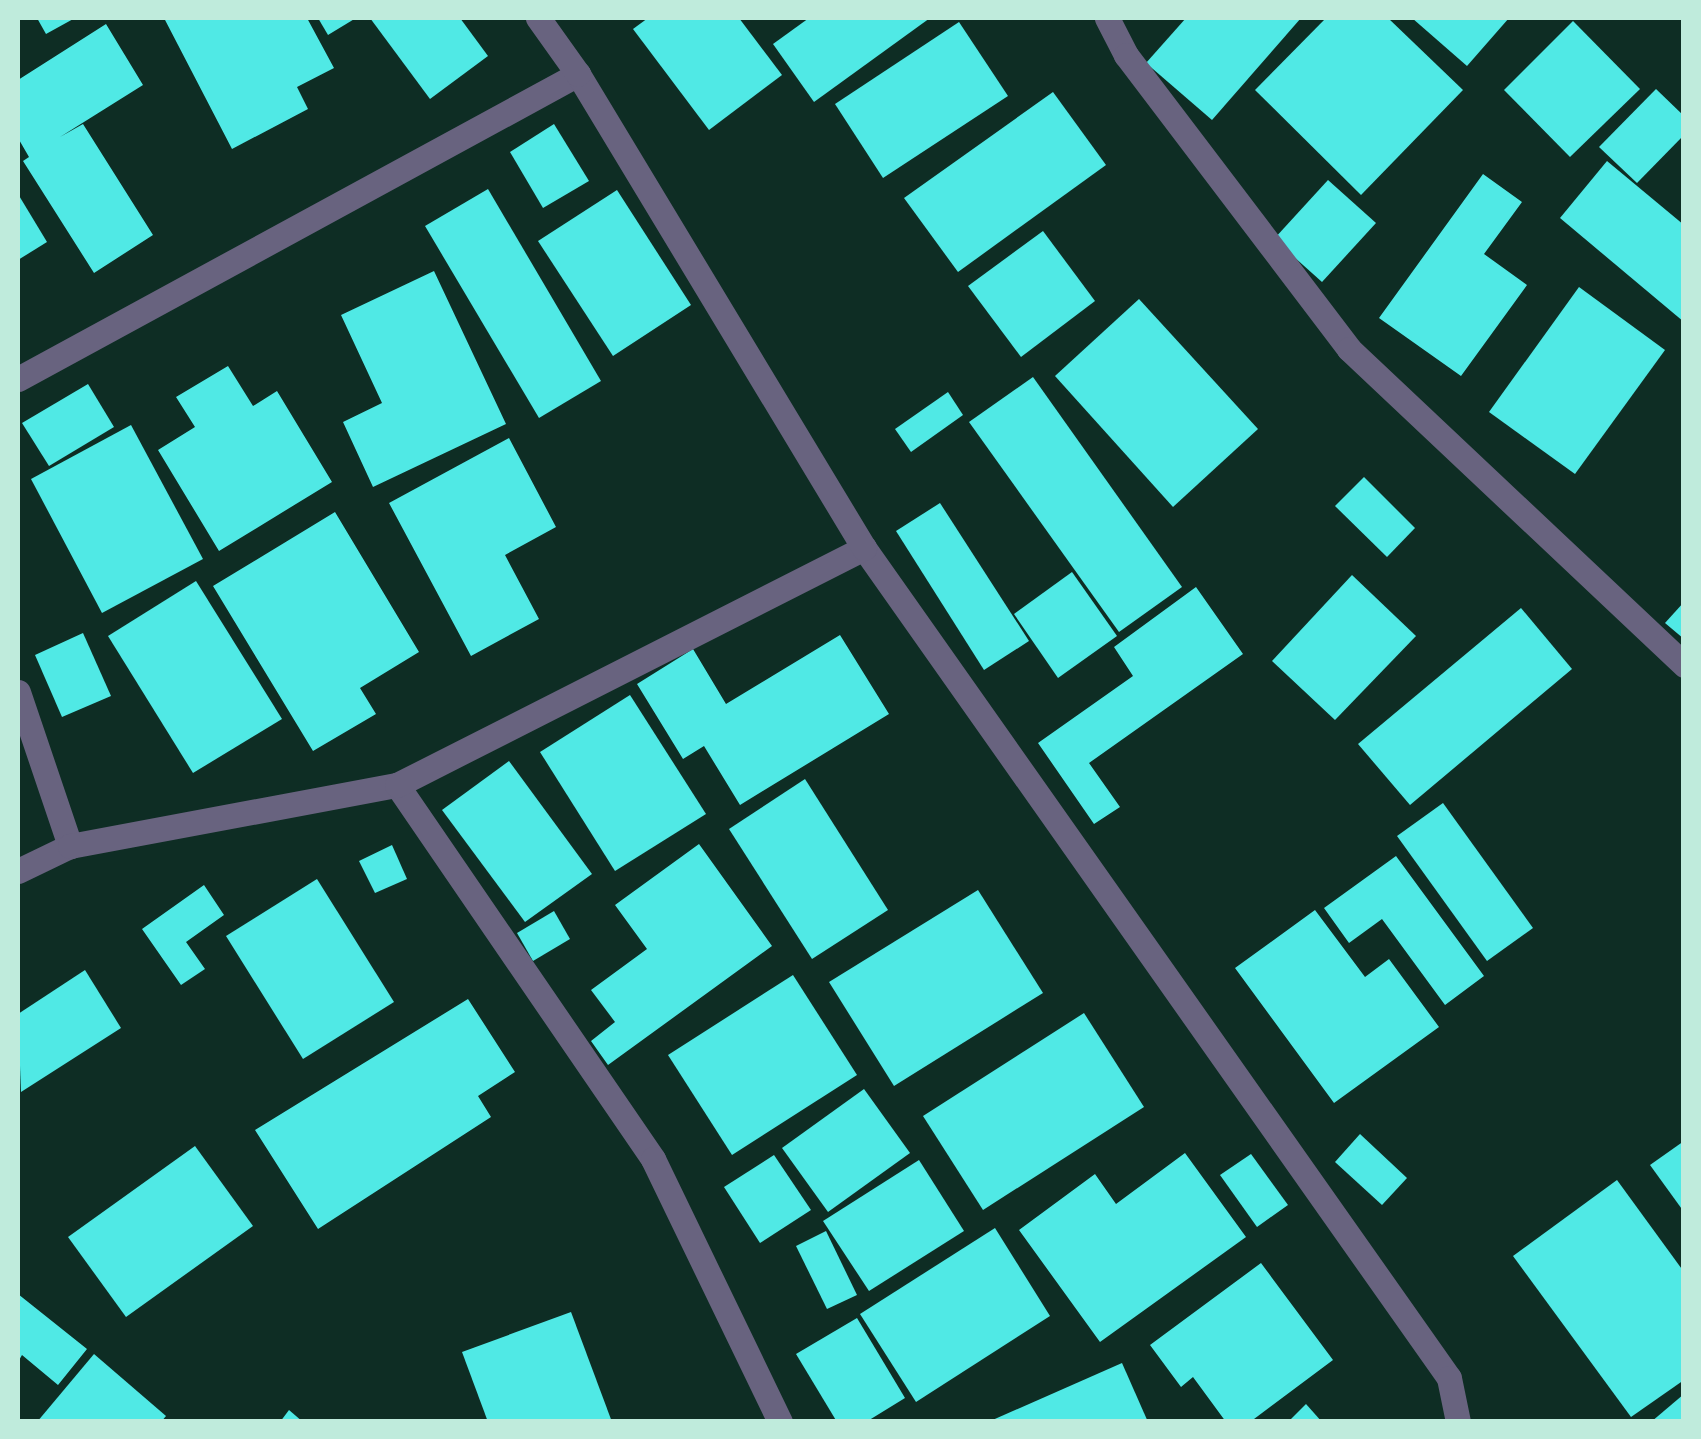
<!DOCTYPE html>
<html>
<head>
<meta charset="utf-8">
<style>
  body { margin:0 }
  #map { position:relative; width:1701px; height:1439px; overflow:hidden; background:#0e2d24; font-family:Inter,sans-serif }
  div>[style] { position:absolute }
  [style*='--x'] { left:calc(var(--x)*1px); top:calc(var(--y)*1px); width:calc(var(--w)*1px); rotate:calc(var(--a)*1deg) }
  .building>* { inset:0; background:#50e9e5 }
  .minor>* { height:25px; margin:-12.5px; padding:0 12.5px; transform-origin:12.5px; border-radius:12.5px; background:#68637f }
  span { translate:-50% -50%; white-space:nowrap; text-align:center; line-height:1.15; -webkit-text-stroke:10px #00150d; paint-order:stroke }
  .frame { position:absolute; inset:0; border:20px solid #bfebdc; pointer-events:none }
</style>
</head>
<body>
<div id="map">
  <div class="building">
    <div style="clip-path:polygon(37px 18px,75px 18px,46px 34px)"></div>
    <div style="clip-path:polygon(164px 18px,307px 18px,334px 68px,297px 87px,308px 109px,232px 149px)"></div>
    <div style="clip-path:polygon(318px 18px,356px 18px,328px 35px)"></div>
    <div style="clip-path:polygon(370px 18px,460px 18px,488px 56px,430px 99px)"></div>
    <div style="clip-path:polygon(648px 18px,739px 18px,782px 75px,709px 130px,633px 29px)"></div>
    <div style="clip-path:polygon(809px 18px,930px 18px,814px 102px,773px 44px)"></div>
    <div style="clip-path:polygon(1186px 18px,1301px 18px,1212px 120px,1146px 63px)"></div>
    <div style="clip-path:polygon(1326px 18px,1388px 18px,1463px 90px,1361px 195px,1255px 90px)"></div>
    <div style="clip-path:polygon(1412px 18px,1509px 18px,1467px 66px)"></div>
    <div style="clip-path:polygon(1573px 21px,1640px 89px,1570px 157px,1504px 90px)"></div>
    <div style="clip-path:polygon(959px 22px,1008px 96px,883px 178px,835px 104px)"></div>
    <div style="clip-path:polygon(106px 24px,143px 85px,60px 137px,83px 124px,153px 235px,94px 273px,23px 161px,29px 157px,18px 138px,18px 80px)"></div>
    <div style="clip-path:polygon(1656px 89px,1684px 116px,1684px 135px,1637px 183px,1599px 147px)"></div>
    <div style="clip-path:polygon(1053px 92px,1106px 165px,958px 272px,904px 198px)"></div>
    <div style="clip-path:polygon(554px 124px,589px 181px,543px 208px,510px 152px)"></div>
    <div style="clip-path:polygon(1607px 161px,1684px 225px,1684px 322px,1560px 218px)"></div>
    <div style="clip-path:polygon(1483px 174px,1522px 202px,1484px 254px,1527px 285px,1461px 376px,1379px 318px)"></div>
    <div style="clip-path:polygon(1328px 180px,1376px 223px,1322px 282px,1274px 239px)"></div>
    <div style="clip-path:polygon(488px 189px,601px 381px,539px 418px,425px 226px)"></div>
    <div style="clip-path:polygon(617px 190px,691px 305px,613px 356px,538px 241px)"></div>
    <div style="clip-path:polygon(18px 194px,47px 242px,18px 260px)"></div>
    <div style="clip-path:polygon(1043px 231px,1095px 301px,1021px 357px,968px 286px)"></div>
    <div style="clip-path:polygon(434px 271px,506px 424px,373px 487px,343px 422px,382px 403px,341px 315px)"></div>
    <div style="clip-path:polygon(1579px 287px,1665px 350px,1575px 474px,1489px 412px)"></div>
    <div style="clip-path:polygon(1139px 299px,1258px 429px,1173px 507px,1055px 376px)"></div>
    <div style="clip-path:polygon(228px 366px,253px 406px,277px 391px,332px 482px,219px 551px,158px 450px,195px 427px,176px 397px)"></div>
    <div style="clip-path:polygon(1033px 377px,1182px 587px,1119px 632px,969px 422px)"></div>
    <div style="clip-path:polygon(88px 384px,114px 427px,49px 466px,22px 423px)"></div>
    <div style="clip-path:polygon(948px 392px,963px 415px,911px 452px,895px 429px)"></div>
    <div style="clip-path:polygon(131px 425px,203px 559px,102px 613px,31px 479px)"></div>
    <div style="clip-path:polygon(509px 438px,556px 527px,505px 555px,539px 619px,471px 656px,389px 503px)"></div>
    <div style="clip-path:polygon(1364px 477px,1415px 528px,1387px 557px,1335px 506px)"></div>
    <div style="clip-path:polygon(940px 503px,1029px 641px,984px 670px,896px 531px)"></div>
    <div style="clip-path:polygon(335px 512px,419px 652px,360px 688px,376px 714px,313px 751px,213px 586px)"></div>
    <div style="clip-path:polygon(1072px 572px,1117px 636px,1058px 678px,1014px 614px)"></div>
    <div style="clip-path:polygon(1352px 575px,1416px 636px,1335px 720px,1272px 661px)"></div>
    <div style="clip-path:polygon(196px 581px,282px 719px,193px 773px,108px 636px)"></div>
    <div style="clip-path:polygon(1196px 587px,1243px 654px,1089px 763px,1120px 807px,1094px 824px,1038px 743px,1133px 676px,1114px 647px)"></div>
    <div style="clip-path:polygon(1684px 602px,1684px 639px,1665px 623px)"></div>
    <div style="clip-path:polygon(1521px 608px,1572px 669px,1410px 805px,1358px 744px)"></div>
    <div style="clip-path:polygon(83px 633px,111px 696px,62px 717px,35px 655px)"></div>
    <div style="clip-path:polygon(840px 635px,889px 714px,740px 805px,704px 746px,683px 759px,637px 684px,693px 649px,726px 704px)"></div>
    <div style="clip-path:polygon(630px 695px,706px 814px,615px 871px,540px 752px)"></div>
    <div style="clip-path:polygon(509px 761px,592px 874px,525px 922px,442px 810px)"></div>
    <div style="clip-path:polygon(805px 779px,888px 910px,812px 959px,729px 829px)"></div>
    <div style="clip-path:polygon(1443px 803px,1533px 928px,1487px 961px,1397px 836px)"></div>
    <div style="clip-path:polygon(699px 844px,772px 946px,608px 1065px,591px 1041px,615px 1022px,591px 990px,647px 949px,615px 905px)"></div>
    <div style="clip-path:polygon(392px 845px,407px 879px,375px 893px,359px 861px)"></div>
    <div style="clip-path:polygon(1396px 856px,1484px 976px,1445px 1005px,1382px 919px,1349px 943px,1324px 908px)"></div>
    <div style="clip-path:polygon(317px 879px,394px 1002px,303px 1059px,226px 936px)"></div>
    <div style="clip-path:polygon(204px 885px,224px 915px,186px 942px,205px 969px,181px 985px,142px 929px)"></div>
    <div style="clip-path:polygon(978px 890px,1043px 993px,894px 1086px,829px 982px)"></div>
    <div style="clip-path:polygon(1315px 910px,1365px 977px,1389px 959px,1439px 1027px,1334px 1103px,1235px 968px)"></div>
    <div style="clip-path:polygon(554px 911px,570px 939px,533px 961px,517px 933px)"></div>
    <div style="clip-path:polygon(85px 970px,121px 1028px,21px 1092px,18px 1014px)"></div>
    <div style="clip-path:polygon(793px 975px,857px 1075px,732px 1155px,668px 1055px)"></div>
    <div style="clip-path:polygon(468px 999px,515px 1072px,478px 1096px,491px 1117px,318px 1229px,255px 1130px)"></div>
    <div style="clip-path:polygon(1084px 1013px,1144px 1107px,983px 1210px,923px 1116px)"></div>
    <div style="clip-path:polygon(864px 1089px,910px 1153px,828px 1212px,782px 1148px)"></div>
    <div style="clip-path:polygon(1360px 1134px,1407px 1178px,1382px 1205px,1335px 1162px)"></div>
    <div style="clip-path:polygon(1684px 1141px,1684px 1212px,1650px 1165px)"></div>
    <div style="clip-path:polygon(195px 1146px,253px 1226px,126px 1317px,68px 1237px)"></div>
    <div style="clip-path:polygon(1185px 1153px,1246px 1237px,1100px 1342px,1019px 1230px,1095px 1174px,1116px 1204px)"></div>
    <div style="clip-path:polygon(1251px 1154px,1288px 1205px,1257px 1227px,1220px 1175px)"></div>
    <div style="clip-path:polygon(774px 1155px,811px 1210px,760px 1243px,724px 1187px)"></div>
    <div style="clip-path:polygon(919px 1160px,964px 1231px,869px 1291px,823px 1221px)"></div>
    <div style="clip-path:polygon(1617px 1180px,1684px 1272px,1684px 1380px,1631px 1417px,1513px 1256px)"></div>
    <div style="clip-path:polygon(995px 1228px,1050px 1316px,916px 1402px,860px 1314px)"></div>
    <div style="clip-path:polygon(826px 1231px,857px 1295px,827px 1309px,796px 1246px)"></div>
    <div style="clip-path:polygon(1261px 1263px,1333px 1360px,1250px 1422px,1226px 1422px,1193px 1377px,1181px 1387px,1150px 1345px)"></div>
    <div style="clip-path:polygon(18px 1294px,87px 1349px,58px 1385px,22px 1355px,18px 1362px)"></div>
    <div style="clip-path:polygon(571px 1312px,612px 1422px,488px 1422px,462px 1352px)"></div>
    <div style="clip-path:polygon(857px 1318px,905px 1398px,866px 1422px,837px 1422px,796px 1354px)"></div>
    <div style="clip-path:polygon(94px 1354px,166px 1416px,161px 1422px,37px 1422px)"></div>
    <div style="clip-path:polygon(1122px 1363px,1148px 1422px,988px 1422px)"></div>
    <div style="clip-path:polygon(1684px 1394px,1684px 1422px,1651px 1422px)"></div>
    <div style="clip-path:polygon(1306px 1404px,1322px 1422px,1288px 1422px)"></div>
    <div style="clip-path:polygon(289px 1410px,303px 1422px,280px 1422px)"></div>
  </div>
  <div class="minor">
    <div style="--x:1107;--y:18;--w:42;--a:62.8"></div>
    <div style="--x:1126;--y:55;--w:369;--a:52.8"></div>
    <div style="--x:1349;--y:349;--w:461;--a:43.3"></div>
    <div style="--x:18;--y:379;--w:638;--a:-28.57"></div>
    <div style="--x:864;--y:548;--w:1015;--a:54.82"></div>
    <div style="--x:1449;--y:1378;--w:45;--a:78.4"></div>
    <div style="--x:18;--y:692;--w:163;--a:71.3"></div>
    <div style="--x:397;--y:785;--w:453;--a:55.6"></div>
    <div style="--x:653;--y:1159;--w:292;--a:64.2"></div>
    <div style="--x:18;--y:871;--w:58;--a:-25.7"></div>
    <div style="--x:70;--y:846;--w:333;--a:-10.6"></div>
    <div style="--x:397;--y:785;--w:524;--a:-26.91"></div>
    <div style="--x:864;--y:548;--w:554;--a:-121.11"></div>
    <div style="--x:578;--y:74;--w:69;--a:-125.5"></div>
  </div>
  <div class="frame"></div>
</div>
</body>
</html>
